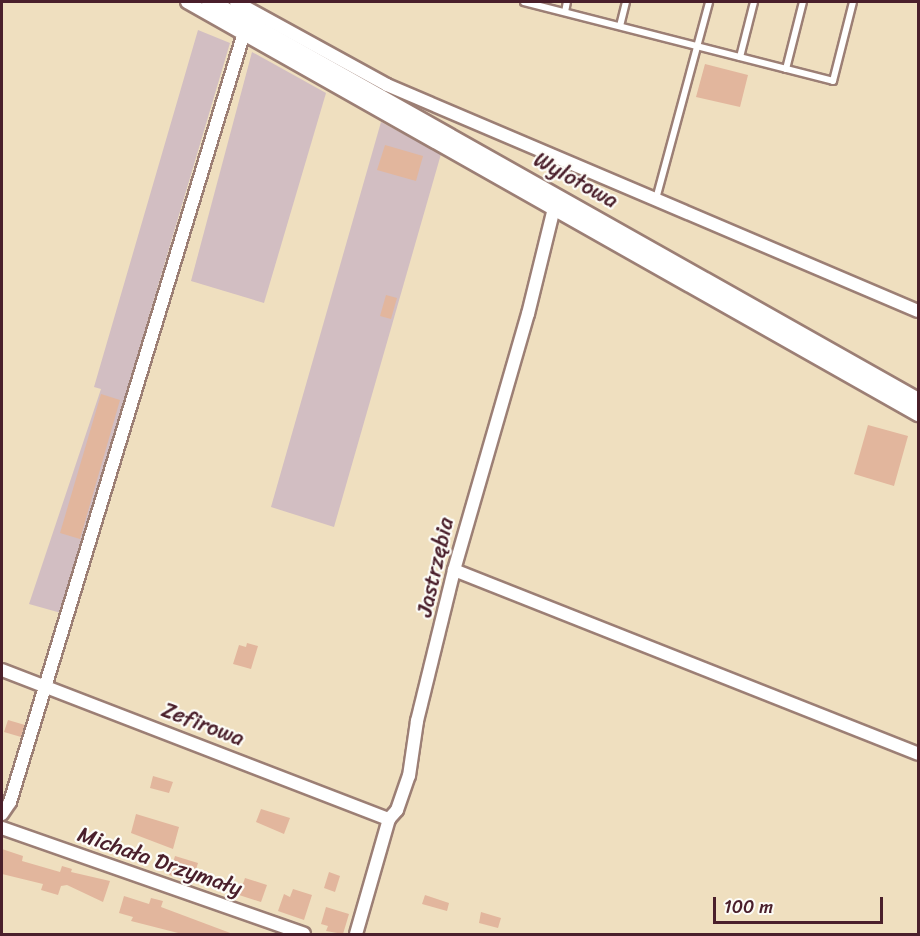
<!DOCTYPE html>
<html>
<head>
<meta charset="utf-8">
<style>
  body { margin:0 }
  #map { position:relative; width:920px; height:936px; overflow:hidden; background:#efdfbf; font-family:Sriracha,sans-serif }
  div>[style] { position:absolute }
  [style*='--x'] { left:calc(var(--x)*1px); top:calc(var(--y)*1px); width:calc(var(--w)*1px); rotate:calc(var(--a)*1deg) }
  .industrial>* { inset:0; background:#d2bec2 }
  .building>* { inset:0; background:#e2b69d }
  .roads { filter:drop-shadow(2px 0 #9c7f75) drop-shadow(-2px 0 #9c7f75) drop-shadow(0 2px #9c7f75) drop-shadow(0 -2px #9c7f75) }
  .lane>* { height:6px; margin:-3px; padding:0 3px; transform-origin:3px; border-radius:3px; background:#fff }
  .street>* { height:12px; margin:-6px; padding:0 6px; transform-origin:6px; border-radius:6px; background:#fff }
  .secondary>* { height:16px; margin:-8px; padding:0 8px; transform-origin:8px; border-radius:8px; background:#fff }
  span { translate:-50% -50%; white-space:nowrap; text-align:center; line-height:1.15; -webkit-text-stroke:4.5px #fdfcf7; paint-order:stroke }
  .street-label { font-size:22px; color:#4a1f2b }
  .frame { position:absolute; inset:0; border:3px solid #4a1f2b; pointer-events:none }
  .scale { position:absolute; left:713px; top:897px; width:170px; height:27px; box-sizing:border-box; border:3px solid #4a1f2b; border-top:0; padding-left:8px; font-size:18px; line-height:21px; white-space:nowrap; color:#4a1f2b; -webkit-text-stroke:4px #fdfcf7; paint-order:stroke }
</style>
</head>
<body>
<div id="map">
  <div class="industrial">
    <div style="clip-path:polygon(198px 30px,230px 43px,61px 613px,29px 604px,101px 389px,94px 387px)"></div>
    <div style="clip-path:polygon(252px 52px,326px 93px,264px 303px,191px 281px)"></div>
    <div style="clip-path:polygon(381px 122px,441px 154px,334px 527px,271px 507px)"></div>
  </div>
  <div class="building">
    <div style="clip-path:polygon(705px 64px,748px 75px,740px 107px,696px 97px)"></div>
    <div style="clip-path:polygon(385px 145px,423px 156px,416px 181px,377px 170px)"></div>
    <div style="clip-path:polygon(386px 295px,397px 298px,391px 319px,380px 316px)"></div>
    <div style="clip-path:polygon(101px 394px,120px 400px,80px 539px,60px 533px)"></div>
    <div style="clip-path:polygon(868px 425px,908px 436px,894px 486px,854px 474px)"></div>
    <div style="clip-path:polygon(247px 643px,258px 646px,251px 669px,233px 664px,239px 645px,246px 647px)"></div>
    <div style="clip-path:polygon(8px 720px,25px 725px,21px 737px,4px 732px)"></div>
    <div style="clip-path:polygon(153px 776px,173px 782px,169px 793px,150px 788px)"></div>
    <div style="clip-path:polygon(261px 809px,290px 818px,284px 834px,256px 822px)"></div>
    <div style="clip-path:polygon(136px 814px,179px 827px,173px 849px,131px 833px)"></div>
    <div style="clip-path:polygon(2px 849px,23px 856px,22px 861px,60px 872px,62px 866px,72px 869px,71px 872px,110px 881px,103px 902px,67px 885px,61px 886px,58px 895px,41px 890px,43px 884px,2px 874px)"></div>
    <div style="clip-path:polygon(175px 856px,198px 863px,192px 882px,169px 875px)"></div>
    <div style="clip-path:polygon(329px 872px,340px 876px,335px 892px,324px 888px)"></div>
    <div style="clip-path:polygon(245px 878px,267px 885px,261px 902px,239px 895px)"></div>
    <div style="clip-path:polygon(293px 889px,312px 895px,304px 920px,278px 911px,284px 894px,290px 897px)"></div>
    <div style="clip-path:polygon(425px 895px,449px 903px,447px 911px,422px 904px)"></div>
    <div style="clip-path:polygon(124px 896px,149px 904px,151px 898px,163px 901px,161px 907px,233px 934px,182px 934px,131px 921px,133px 917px,119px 913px)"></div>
    <div style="clip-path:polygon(326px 907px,349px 914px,343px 934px,326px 931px,328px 926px,321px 924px)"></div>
    <div style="clip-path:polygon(481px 912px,501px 918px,498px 928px,479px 923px)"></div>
  </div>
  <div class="roads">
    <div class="lane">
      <div style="--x:524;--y:2;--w:319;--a:14.3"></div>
      <div style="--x:833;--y:81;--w:81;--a:-75.8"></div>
      <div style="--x:565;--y:12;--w:10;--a:-79"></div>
      <div style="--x:620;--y:26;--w:25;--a:-76"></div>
      <div style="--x:740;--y:57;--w:57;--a:-75.7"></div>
      <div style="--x:786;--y:69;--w:69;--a:-75.8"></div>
      <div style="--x:656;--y:199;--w:204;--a:-74.9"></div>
    </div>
    <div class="street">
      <div style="--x:187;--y:2;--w:840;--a:29.47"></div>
      <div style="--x:236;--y:2;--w:172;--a:28.8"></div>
      <div style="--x:387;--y:85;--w:577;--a:23.06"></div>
      <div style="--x:454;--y:570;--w:499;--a:21.6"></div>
      <div style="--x:2;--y:670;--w:415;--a:21.1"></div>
      <div style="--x:2;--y:814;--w:14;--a:-56"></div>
      <div style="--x:10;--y:802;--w:804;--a:-73.08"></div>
      <div style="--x:2;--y:828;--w:320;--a:19.3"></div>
      <div style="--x:356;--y:934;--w:120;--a:-74"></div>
      <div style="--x:389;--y:819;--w:12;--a:-48"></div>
      <div style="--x:397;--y:810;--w:36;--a:-71"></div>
      <div style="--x:409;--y:776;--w:56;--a:-81.7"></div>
      <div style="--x:417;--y:721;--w:155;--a:-76.2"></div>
      <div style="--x:454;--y:570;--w:266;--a:-73.9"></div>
      <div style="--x:528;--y:314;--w:109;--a:-76.2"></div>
    </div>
    <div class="secondary">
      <div style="--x:210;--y:2;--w:813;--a:29.4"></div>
    </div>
  </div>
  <div class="street-label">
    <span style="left:576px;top:180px;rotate:29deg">Wylotowa</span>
    <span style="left:435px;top:567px;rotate:-77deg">Jastrzębia</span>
    <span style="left:203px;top:724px;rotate:21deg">Zefirowa</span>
    <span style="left:160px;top:861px;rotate:19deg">Michała Drzymały</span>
  </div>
  <div class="frame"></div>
  <div class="scale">100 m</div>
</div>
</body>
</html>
